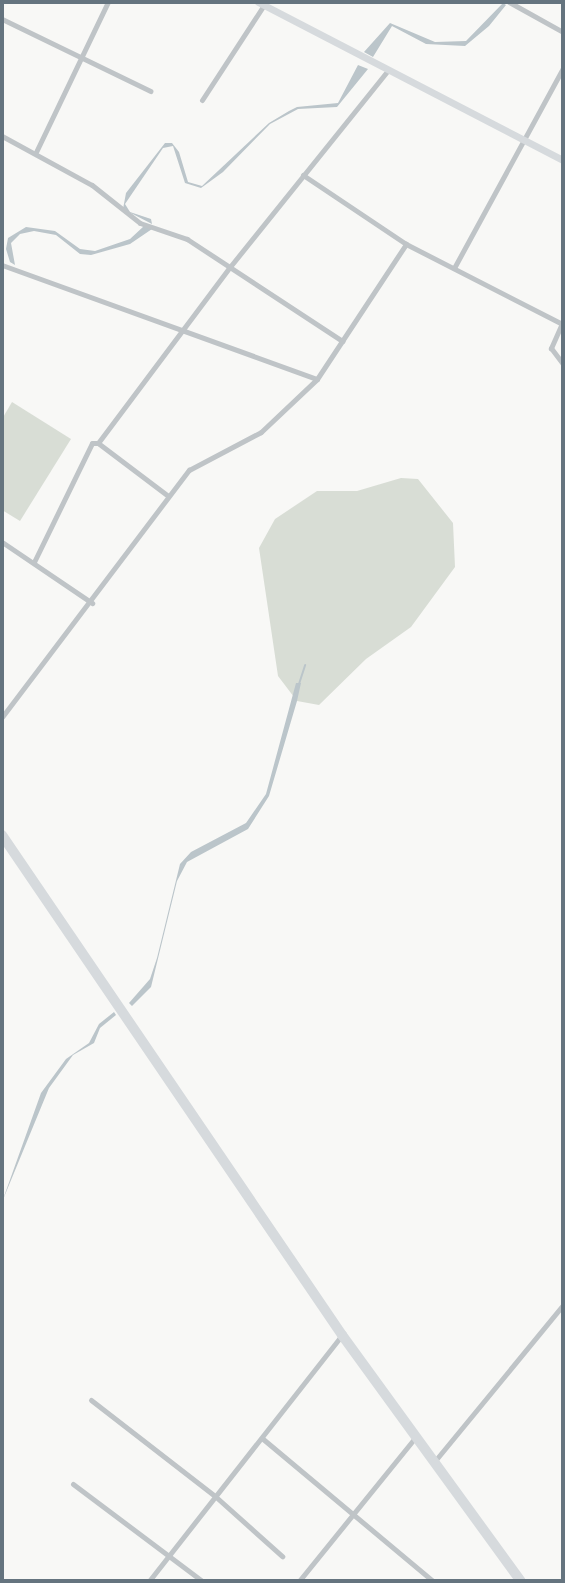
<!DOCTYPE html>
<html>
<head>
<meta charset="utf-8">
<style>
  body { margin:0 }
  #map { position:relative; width:565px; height:1583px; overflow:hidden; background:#f8f8f6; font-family:Barlow,sans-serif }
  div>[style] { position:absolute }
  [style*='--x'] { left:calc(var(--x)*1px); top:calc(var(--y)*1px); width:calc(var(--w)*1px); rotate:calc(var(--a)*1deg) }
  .green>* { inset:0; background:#d8ddd5 }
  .water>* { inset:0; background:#bbc5ca }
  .stream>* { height:2px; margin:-1px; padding:0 1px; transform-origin:1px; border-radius:1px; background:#bbc5ca }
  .street>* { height:5px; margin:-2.5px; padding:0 2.5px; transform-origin:2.5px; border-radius:2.5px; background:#bfc4c7 }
  .secondary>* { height:7px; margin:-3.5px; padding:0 3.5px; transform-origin:3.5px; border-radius:3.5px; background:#d6dadd }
  .highway>* { height:10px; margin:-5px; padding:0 5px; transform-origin:5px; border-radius:5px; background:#d6dadd }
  span { translate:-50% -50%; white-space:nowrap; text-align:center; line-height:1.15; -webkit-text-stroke:7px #fff; paint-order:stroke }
  .frame { position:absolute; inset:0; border:4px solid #65747f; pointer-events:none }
</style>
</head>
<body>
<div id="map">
  <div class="green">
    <div style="clip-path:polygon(12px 402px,71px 439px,20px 521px,2px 510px,2px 419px)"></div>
    <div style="clip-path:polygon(401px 478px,418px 479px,453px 523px,455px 567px,411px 627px,366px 659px,319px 705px,297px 701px,278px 676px,259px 548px,275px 519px,317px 491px,357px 491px)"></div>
  </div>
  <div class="water">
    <div style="clip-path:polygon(503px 3px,506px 5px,489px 26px,465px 46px,426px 44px,392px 26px,373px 57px,364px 52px,390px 23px,435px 42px,466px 41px)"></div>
    <div style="clip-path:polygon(358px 65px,368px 69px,337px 107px,298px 109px,270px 124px,223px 172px,201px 188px,185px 183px,173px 146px,163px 148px,125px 204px,130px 212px,151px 219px,152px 224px,123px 209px,126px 193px,165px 143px,172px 143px,179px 152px,188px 182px,202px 186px,269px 123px,289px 111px,297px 107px,338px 103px)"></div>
    <div style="clip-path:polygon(144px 226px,152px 229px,130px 244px,91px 255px,80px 254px,56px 235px,34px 231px,20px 234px,11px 243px,15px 265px,10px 262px,6px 249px,8px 238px,26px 227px,55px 231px,80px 249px,95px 251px,130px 239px)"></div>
    <div style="clip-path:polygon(296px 683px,301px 683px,297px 701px,269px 796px,248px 829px,187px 862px,177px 881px,151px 987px,132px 1006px,129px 1003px,150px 979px,157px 958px,180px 864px,191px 852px,246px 823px,266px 794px)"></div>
    <div style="clip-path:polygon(114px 1012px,116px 1015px,100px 1028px,94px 1043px,73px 1055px,49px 1088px,2px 1202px,41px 1093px,66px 1059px,89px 1043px,99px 1024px)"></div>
  </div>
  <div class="stream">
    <div style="--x:299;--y:684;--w:20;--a:-72"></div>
  </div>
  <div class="street">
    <div style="--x:509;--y:2;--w:62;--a:29.1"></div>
    <div style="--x:2;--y:19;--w:165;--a:25.9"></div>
    <div style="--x:202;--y:100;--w:117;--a:-56.9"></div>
    <div style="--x:2;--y:136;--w:102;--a:28.6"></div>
    <div style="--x:92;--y:185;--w:61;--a:38.4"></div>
    <div style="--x:140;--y:223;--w:50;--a:18.8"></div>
    <div style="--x:187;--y:239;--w:186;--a:33.3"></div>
    <div style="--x:36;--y:152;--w:166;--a:-64.4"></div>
    <div style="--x:303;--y:175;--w:124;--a:33.8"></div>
    <div style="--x:406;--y:244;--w:175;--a:27.1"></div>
    <div style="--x:2;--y:265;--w:335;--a:19.9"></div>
    <div style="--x:454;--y:268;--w:228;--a:-61.4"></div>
    <div style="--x:563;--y:321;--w:30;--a:114"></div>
    <div style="--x:551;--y:348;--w:20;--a:53"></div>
    <div style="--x:98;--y:443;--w:88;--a:37.1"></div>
    <div style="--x:2;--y:542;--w:109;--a:34.1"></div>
    <div style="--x:34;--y:562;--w:132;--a:-64"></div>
    <div style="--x:92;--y:443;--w:6;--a:0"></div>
    <div style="--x:98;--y:443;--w:219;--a:-53.2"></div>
    <div style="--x:229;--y:268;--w:254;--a:-51.2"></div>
    <div style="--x:2;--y:717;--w:310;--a:-52.9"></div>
    <div style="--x:189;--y:470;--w:81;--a:-27.8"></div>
    <div style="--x:261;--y:432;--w:77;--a:-43.4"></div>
    <div style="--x:317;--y:379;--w:162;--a:-56.6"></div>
    <div style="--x:91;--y:1400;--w:158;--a:37.8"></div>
    <div style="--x:216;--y:1497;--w:89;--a:41.8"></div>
    <div style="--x:263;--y:1439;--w:222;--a:39.9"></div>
    <div style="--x:434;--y:1462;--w:203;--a:-50.6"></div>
    <div style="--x:73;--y:1484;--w:161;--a:36.9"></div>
    <div style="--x:149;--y:1581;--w:313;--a:-51.9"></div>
    <div style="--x:299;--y:1581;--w:184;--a:-51"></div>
    <div style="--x:544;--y:1581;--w:8;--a:0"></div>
  </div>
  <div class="secondary">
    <div style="--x:258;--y:2;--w:343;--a:27.4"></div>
  </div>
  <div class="highway">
    <div style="--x:2;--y:835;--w:605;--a:55.78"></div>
    <div style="--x:342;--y:1335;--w:304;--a:54"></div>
  </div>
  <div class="frame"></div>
</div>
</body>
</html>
